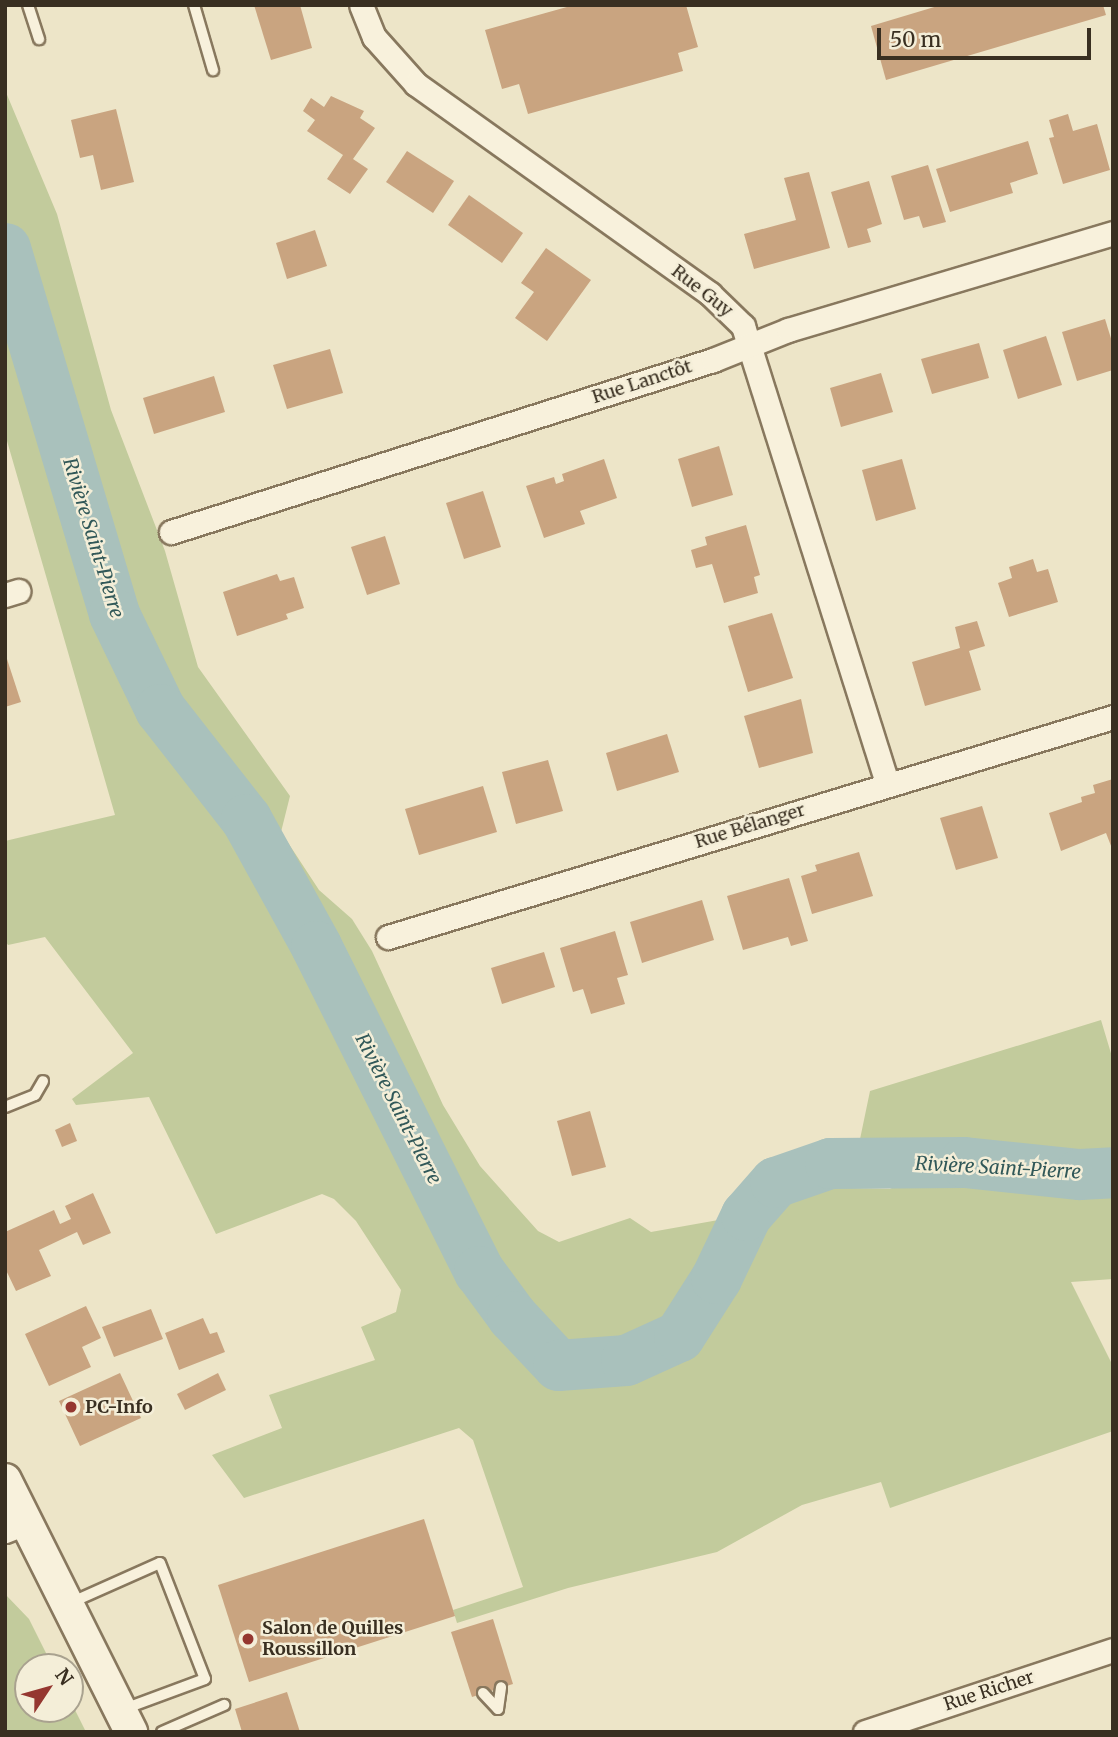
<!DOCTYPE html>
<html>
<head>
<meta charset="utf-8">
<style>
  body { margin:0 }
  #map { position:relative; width:1118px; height:1737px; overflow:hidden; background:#ede5c8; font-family:Merriweather,serif }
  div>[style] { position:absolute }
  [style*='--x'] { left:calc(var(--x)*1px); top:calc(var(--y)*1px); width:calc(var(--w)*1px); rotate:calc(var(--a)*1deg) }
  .green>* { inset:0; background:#c2cb9c }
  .river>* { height:51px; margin:-25.5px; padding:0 25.5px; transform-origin:25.5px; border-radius:25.5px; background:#a9c1bc }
  .building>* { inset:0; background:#c9a480 }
  .roads { filter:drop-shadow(2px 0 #88785e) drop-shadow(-2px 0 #88785e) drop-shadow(0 2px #88785e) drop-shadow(0 -2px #88785e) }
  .lane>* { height:10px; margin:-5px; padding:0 5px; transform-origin:5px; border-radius:5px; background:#f8f1dc }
  .street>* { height:23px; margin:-11.5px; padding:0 11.5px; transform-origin:11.5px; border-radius:11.5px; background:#f8f1dc }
  .secondary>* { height:32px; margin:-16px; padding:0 16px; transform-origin:16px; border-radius:16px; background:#f8f1dc }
  .dots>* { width:19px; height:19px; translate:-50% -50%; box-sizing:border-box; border:4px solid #f4eed8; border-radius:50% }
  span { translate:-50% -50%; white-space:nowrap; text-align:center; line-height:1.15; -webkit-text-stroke:5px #f4eed8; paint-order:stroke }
  .street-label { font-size:18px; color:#392f21 }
  .poi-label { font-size:18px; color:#392f21; font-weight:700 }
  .left { translate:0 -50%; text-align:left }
  .water-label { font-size:19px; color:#315858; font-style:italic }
  .frame { position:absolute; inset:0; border:7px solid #392f21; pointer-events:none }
  .north { position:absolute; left:14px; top:1653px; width:70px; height:70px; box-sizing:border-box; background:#f4eed8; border:2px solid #a9a28f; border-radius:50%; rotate:54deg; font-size:19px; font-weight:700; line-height:28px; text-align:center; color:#392f21 }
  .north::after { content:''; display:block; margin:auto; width:24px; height:32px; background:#953730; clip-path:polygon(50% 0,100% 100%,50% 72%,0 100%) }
  .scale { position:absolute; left:877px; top:28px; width:214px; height:32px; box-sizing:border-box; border:4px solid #392f21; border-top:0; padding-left:9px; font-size:21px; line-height:24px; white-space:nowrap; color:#392f21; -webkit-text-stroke:5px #f4eed8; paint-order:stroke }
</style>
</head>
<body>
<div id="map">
  <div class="green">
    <div style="clip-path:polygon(5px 90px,57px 214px,111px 410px,165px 551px,198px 667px,290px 796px,281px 832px,319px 890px,352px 919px,372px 951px,443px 1105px,480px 1166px,538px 1231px,559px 1242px,630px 1218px,651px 1232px,724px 1219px,697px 1284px,669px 1323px,641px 1344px,584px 1351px,566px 1346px,542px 1364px,566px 1376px,615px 1375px,688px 1353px,762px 1231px,787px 1202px,812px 1187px,890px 1189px,903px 1182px,936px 1182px,962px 1175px,1037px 1187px,1113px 1182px,1113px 1279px,1071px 1282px,1113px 1366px,1113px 1431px,890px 1508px,881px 1482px,802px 1505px,717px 1552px,568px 1588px,457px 1623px,453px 1610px,523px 1587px,473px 1440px,459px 1428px,244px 1498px,212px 1455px,282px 1428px,269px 1395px,375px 1360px,361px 1327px,396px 1312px,401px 1290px,356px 1221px,334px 1199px,322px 1194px,216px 1234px,149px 1097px,76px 1105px,72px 1099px,133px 1053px,45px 937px,8px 945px,5px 941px,5px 841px,115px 815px,5px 434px)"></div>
    <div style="clip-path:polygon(1101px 1020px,1113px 1060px,1113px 1155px,1039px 1157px,942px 1144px,859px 1144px,870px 1091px)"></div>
    <div style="clip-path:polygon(5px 1594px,29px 1619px,53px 1667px,28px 1667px,28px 1709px,70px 1709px,70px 1700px,86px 1732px,5px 1732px)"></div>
  </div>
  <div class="river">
    <div style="--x:5;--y:248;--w:382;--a:73.4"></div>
    <div style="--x:114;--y:614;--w:106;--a:64.2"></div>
    <div style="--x:160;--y:709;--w:140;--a:52"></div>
    <div style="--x:246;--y:819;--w:145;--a:61.1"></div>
    <div style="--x:316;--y:946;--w:364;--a:63.4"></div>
    <div style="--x:479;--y:1271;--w:56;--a:53.7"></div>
    <div style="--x:512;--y:1316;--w:67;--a:46.8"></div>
    <div style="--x:558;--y:1365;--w:68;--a:-4.2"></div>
    <div style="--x:626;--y:1360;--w:58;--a:-24.4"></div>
    <div style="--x:679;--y:1336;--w:69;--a:-57.5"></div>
    <div style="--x:716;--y:1278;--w:70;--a:-64.5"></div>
    <div style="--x:746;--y:1215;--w:44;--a:-48.7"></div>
    <div style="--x:775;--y:1182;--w:58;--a:-19.1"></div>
    <div style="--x:830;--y:1163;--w:134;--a:-0.4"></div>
    <div style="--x:964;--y:1162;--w:116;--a:6"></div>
    <div style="--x:1079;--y:1174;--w:34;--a:-3"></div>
  </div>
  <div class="building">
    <div style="clip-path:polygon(254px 5px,300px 5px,312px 48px,271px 60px)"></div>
    <div style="clip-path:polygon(574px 5px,686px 5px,698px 47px,678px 53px,683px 71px,528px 114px,519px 84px,502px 89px,485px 30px)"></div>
    <div style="clip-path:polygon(941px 5px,1103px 5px,1106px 15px,886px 80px,871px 26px)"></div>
    <div style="clip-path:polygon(331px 96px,364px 111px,360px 118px,375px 128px,353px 159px,368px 169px,350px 194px,327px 179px,343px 155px,307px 131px,315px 120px,303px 111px,311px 98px,324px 107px)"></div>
    <div style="clip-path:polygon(116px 109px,134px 182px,101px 190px,93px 155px,80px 158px,71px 120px)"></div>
    <div style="clip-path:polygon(1068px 114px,1073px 131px,1097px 124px,1110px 170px,1063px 184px,1049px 138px,1054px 137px,1049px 120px)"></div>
    <div style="clip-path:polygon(1028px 141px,1038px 174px,1010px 183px,1013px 193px,950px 212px,936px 169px)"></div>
    <div style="clip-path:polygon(407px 151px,454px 181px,433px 213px,386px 182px)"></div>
    <div style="clip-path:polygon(928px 165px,946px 222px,923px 228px,919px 216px,904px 220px,891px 176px)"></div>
    <div style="clip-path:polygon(809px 172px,830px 248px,754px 269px,744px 234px,796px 220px,784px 178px)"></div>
    <div style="clip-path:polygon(869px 181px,882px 224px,867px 229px,871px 242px,848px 248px,831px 192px)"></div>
    <div style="clip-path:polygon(469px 195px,523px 233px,502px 263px,448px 225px)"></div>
    <div style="clip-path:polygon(315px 230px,327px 266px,287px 279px,276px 243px)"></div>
    <div style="clip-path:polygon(546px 248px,591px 280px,547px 341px,515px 318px,534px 292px,521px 283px)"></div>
    <div style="clip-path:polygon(1105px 319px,1113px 345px,1113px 370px,1077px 381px,1062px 332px)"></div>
    <div style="clip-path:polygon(1046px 336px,1062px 385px,1018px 399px,1003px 350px)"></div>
    <div style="clip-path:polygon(979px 343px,989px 378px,932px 394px,921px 359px)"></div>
    <div style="clip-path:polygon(330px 349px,343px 393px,287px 409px,273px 365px)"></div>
    <div style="clip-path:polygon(881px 373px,893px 412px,841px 427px,830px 388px)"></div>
    <div style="clip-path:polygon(214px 376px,225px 412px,154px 434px,143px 398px)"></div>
    <div style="clip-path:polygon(719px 446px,733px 495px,692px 507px,678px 459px)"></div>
    <div style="clip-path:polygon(604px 459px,617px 498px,580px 511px,585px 524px,544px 538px,526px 486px,554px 477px,556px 484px,564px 481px,562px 474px)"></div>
    <div style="clip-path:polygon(902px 459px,916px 509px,876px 521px,862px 470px)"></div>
    <div style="clip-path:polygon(483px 491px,501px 547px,464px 559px,446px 503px)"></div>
    <div style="clip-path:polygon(746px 525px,760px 575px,754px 577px,758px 593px,724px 603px,712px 564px,696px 568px,691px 550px,707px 545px,705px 537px)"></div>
    <div style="clip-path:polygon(385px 536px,400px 584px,367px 595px,351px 547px)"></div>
    <div style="clip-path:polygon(1033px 559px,1037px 572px,1048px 569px,1058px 602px,1009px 617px,998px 583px,1012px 578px,1009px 567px)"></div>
    <div style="clip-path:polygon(277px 574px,280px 581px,294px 577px,304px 608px,286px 614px,288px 619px,237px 636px,223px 592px)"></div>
    <div style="clip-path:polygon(772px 613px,793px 678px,748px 692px,728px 626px)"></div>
    <div style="clip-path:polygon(977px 621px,985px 646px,969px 651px,981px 690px,925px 706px,912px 662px,960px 648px,955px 627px)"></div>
    <div style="clip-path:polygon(6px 656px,21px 702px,5px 707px,5px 657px)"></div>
    <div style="clip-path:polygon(801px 699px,813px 753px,759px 768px,744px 716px)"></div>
    <div style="clip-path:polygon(667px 734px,679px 772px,617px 791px,606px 753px)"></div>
    <div style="clip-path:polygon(548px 760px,563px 811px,516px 824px,502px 772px)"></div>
    <div style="clip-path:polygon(1113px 779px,1113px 851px,1106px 833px,1061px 851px,1049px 813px,1082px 802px,1081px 797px,1095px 793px,1093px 785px)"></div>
    <div style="clip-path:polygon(483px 786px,497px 832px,419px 855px,405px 809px)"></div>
    <div style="clip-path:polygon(982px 806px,998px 858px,956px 870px,940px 818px)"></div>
    <div style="clip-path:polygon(859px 852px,873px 896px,812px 914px,801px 876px,817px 871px,815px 865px)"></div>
    <div style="clip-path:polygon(789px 878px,808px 941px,791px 946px,788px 937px,743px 950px,727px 896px)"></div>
    <div style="clip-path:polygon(702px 900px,714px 940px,642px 963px,630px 922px)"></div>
    <div style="clip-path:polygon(615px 931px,628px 975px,617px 978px,625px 1004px,591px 1014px,583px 989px,573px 992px,560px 948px)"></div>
    <div style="clip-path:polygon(544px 952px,555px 987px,502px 1004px,491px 968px)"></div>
    <div style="clip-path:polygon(590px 1111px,606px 1167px,572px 1176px,557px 1121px)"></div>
    <div style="clip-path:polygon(70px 1123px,77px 1141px,62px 1147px,55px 1130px)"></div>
    <div style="clip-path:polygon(93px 1193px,111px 1233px,83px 1245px,77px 1232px,39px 1250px,51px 1276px,16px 1291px,5px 1268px,5px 1232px,54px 1210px,60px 1224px,71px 1219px,65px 1206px)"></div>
    <div style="clip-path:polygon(86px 1306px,101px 1338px,82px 1347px,91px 1367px,49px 1386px,25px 1334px)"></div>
    <div style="clip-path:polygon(151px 1309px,163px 1339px,114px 1357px,102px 1327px)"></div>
    <div style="clip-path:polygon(203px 1318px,210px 1334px,217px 1332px,225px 1352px,179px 1370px,165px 1333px)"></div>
    <div style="clip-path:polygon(120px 1373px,141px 1418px,80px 1446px,59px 1401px)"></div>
    <div style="clip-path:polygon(218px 1373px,226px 1390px,185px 1410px,177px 1394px)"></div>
    <div style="clip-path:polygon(424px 1519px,455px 1616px,249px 1682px,218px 1585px)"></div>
    <div style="clip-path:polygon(493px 1619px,513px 1684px,472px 1697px,451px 1632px)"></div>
    <div style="clip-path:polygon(287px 1692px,300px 1732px,242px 1732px,235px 1709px)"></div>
  </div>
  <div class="roads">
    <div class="lane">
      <div style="--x:28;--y:5;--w:36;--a:72"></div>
      <div style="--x:194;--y:5;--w:68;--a:73.7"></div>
      <div style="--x:5;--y:1107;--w:32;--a:-22"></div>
      <div style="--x:35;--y:1095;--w:16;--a:-60"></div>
      <div style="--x:70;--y:1603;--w:98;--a:-24"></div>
      <div style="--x:160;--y:1563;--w:124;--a:68.8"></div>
      <div style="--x:205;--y:1679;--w:86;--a:159.7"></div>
      <div style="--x:483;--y:1693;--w:22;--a:47"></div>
      <div style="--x:498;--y:1709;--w:22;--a:-82"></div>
      <div style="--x:162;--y:1732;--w:68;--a:-23.5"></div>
    </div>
    <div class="street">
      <div style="--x:361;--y:5;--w:35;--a:68"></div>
      <div style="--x:374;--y:37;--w:63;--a:48.2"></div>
      <div style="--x:416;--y:84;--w:361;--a:35.5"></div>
      <div style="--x:710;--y:294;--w:46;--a:44.1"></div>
      <div style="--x:743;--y:326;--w:479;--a:72.5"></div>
      <div style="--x:171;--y:532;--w:569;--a:-17.61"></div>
      <div style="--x:713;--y:360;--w:81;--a:-21.8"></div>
      <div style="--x:788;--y:330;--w:339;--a:-16.6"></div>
      <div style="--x:5;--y:595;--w:14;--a:-17"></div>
      <div style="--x:388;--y:937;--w:758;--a:-16.88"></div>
      <div style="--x:5;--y:1531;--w:24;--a:-22"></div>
      <div style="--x:865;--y:1732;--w:261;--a:-18.3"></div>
    </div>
    <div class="secondary">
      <div style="--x:5;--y:1480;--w:282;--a:63.4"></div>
    </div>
  </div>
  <div class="dots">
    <div style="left:71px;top:1407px;background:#953730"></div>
    <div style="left:248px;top:1639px;background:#953730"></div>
  </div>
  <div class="street-label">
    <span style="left:702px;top:291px;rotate:38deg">Rue Guy</span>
    <span style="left:642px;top:382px;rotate:-18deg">Rue Lanctôt</span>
    <span style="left:750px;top:826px;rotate:-17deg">Rue Bélanger</span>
    <span style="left:989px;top:1691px;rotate:-18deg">Rue Richer</span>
  </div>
  <div class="poi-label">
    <span class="left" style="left:85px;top:1407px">PC-Info</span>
    <span class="left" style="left:262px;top:1639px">Salon de Quilles<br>Roussillon</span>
  </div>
  <div class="water-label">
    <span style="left:93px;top:538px;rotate:73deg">Rivière Saint-Pierre</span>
    <span style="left:398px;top:1109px;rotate:63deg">Rivière Saint-Pierre</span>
    <span style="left:998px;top:1168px;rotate:3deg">Rivière Saint-Pierre</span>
  </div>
  <div class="frame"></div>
  <div class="north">N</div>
  <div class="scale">50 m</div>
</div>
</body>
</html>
